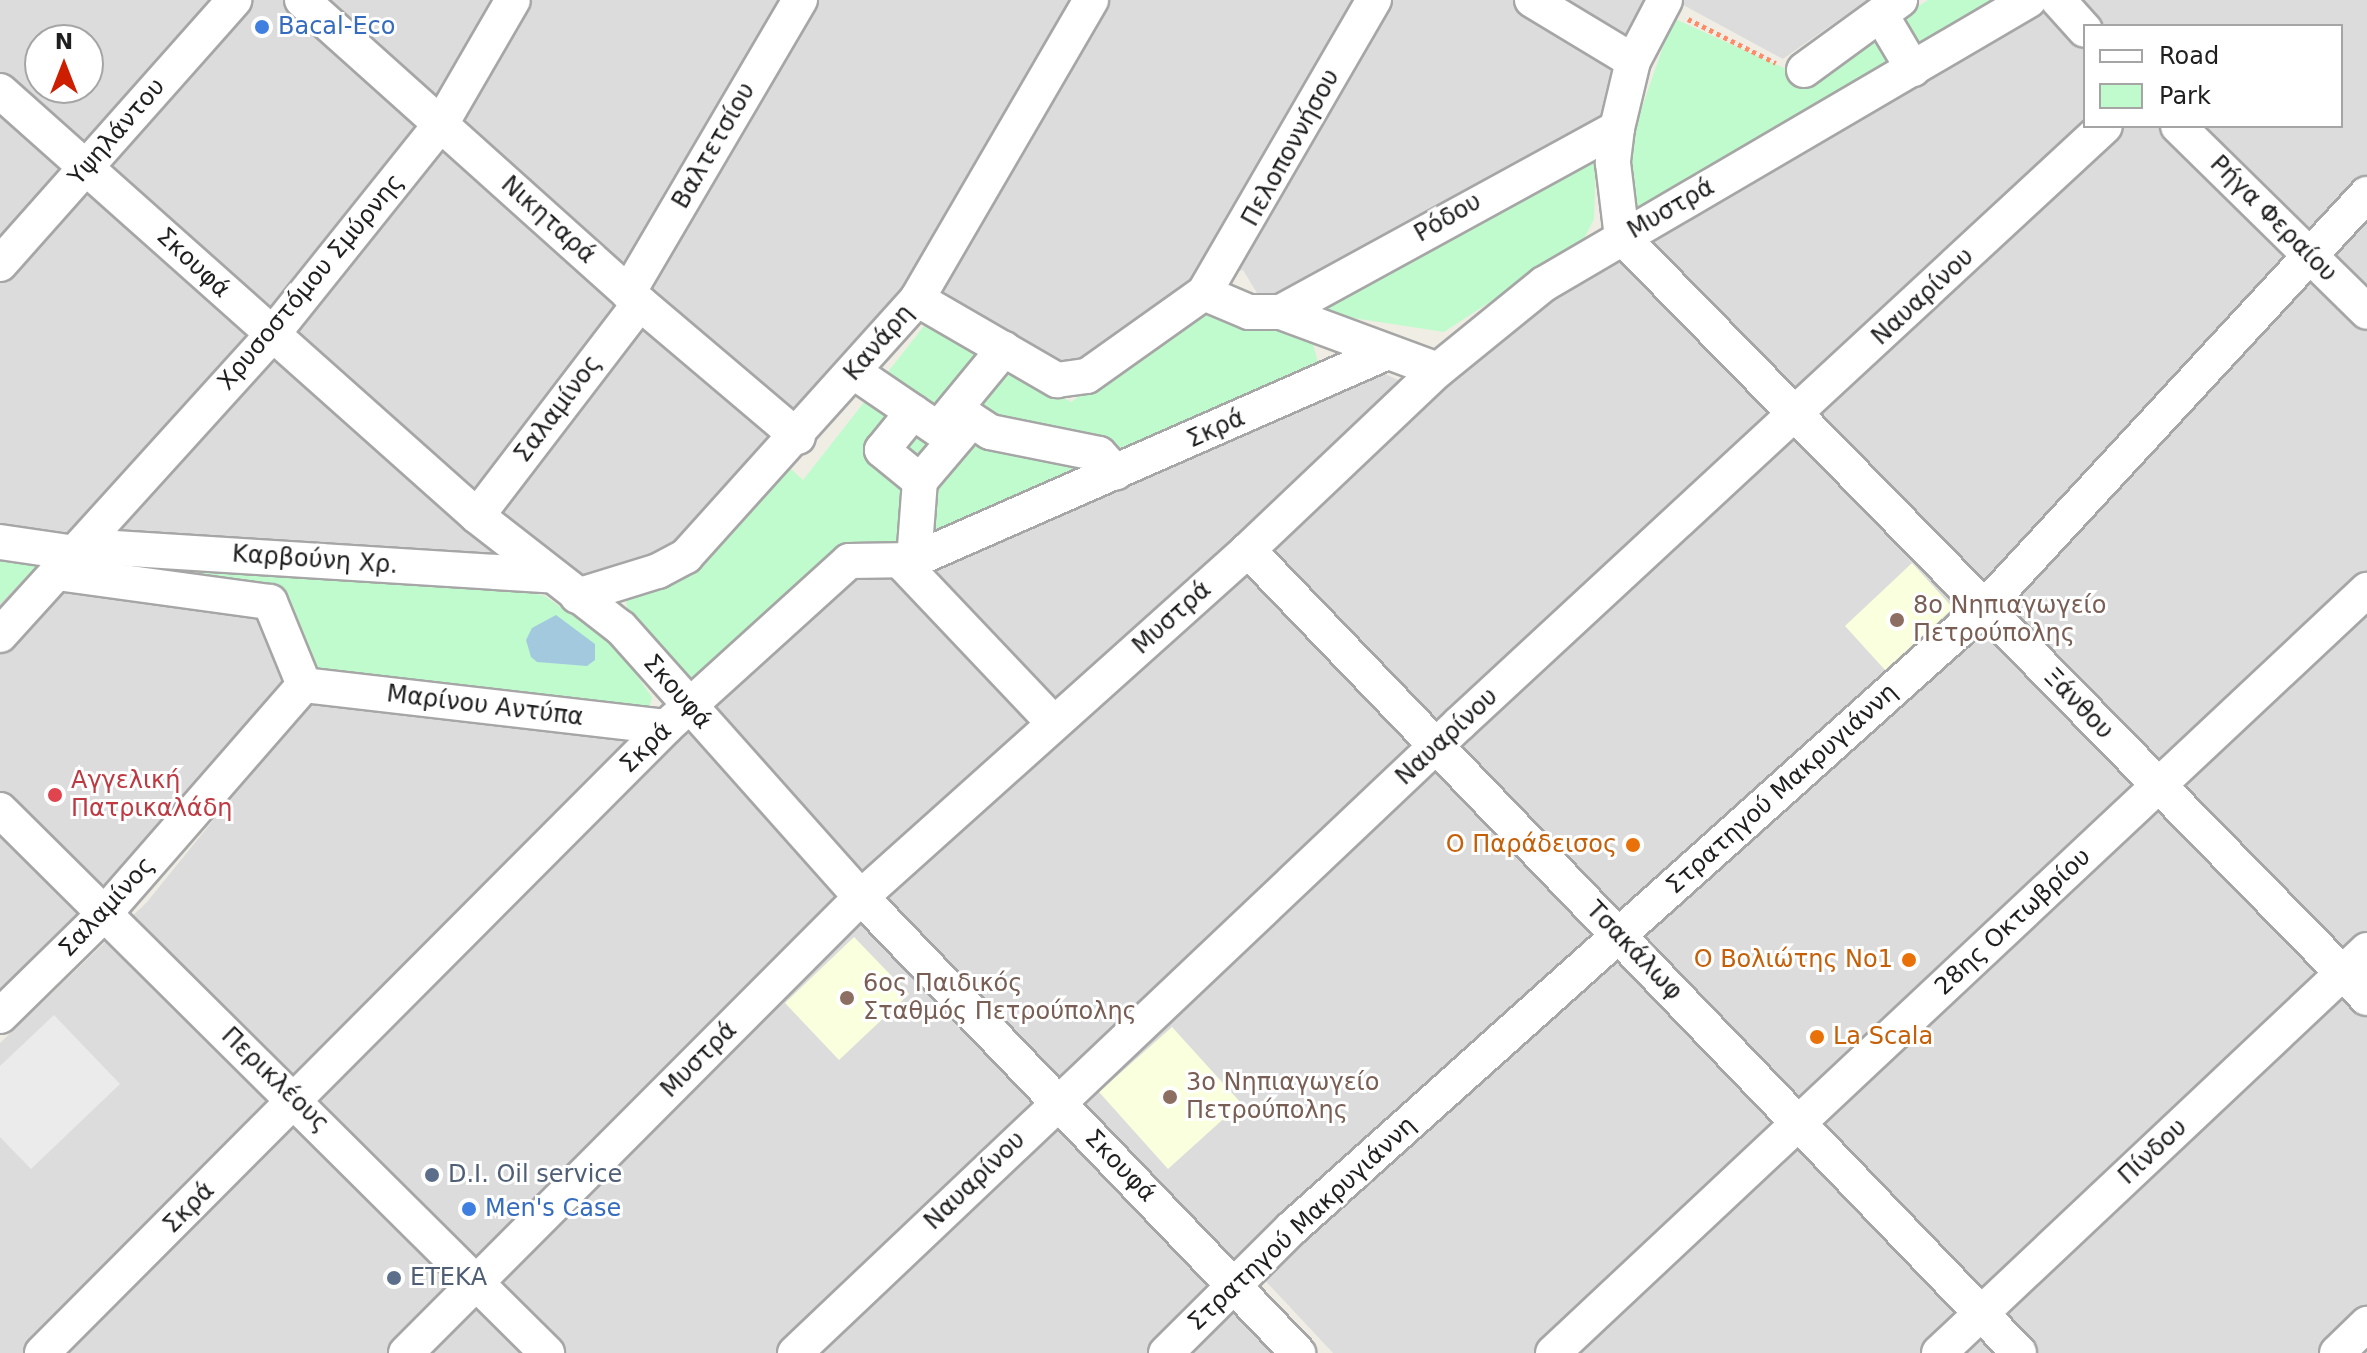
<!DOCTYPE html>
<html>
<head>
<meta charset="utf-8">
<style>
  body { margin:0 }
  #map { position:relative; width:2367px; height:1353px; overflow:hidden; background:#f0eee4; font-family:"DejaVu Sans",sans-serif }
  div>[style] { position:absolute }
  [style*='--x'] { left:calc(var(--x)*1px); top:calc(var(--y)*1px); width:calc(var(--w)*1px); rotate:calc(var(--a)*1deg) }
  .residential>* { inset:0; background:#dddcdc }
  .education>* { inset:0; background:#faffde }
  .park>* { inset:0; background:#c0fbcd }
  .parking>* { inset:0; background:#ebebeb }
  .water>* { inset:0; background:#a3c9df }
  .path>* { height:5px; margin-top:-2.5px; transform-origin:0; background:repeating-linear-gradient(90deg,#ff8c66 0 4px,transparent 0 8px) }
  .roads { filter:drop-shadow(2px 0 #a6a6a6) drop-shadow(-2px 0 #a6a6a6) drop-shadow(0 2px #a6a6a6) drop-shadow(0 -2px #a6a6a6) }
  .minor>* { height:34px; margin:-17px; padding:0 17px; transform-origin:17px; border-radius:17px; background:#fff }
  .dots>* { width:22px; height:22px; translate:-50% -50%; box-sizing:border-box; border:4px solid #fff; border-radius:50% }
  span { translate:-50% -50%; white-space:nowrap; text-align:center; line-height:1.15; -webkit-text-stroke:6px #fff; paint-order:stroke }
  .shop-label { font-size:24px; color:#366cbe }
  .left { translate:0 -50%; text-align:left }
  .street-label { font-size:24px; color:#1f1f1f }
  .education-label { font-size:24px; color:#785e54 }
  .health-label { font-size:24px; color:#be3a42 }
  .food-label { font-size:24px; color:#c56008 }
  .right { translate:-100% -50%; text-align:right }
  .service-label { font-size:24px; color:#4e5e75 }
  .legend { position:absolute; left:2083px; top:24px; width:260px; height:104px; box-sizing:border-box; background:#fff; border:2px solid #a5a5a5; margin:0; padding:10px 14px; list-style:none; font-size:24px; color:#1f1f1f }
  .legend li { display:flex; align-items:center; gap:16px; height:40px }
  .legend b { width:40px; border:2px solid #a5a5a5 }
  .north { position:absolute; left:24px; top:24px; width:80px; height:80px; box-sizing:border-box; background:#fff; border:2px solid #a5a5a5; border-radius:50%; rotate:0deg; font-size:22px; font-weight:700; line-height:32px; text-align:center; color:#1f1f1f }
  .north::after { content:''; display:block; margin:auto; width:28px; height:36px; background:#cd1e00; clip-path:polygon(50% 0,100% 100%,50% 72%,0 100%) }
</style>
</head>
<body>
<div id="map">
  <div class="residential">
    <div style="clip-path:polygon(evenodd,0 0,1660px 0,1601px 121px,1282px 300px,1257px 293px,1243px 270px,1191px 284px,1076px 371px,1063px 370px,913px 283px,676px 548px,596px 579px,265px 610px,289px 687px,108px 886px,0 993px,0 0,40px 40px,88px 40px,88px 88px,40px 88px,40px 40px)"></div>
    <div style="clip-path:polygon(1674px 0,1867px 0,1783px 59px)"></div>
    <div style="clip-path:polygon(evenodd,2047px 0,2367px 0,2367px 1353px,1333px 1353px,1244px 1258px,1147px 1353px,0 1353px,0 1043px,147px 902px,311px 699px,670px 735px,853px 567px,1373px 368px,1431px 396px,1543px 300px,2047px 0,2085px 26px,2341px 26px,2341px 126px,2085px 126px,2085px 26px)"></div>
    <div style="clip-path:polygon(1232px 1309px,1274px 1353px,1188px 1353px)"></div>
  </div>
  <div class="education">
    <div style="clip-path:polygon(1912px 563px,1953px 608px,1885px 670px,1845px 626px)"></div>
    <div style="clip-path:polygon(854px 937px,909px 994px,839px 1060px,785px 1003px)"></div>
    <div style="clip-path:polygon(1172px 1027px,1241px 1103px,1168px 1169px,1099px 1092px)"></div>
  </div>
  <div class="park">
    <div style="clip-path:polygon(1928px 0,2015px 0,1654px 207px,1640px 207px,1631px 200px,1628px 169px,1634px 130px,1673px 18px,1806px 78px)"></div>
    <div style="clip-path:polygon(1596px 155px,1594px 219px,1583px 241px,1444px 332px,1327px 314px,1326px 300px)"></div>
    <div style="clip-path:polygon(1209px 302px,1312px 340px,1320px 370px,925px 546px,845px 551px,695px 691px,628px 613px,626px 602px,633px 592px,782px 461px,803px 480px,931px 317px,1071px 402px)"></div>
    <div style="clip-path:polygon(0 553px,42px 560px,0 604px)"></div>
    <div style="clip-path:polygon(125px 559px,503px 586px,545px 596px,617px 647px,652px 697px,648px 714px,489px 700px,305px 667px,275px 593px,124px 568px)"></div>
  </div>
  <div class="parking">
    <div style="clip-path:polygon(54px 1015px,120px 1084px,31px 1169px,0 1137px,0 1066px)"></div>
  </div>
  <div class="water">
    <div style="clip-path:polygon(556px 615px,595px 644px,595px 660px,587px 666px,537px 662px,531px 657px,526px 640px,532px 628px)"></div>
  </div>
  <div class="path">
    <div style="--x:1688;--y:19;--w:98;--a:26.6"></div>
  </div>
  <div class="roads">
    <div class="minor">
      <div style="--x:302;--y:0;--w:454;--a:41.9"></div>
      <div style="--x:640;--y:303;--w:207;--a:40.3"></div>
      <div style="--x:1532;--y:0;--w:118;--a:31.1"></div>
      <div style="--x:1665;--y:0;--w:69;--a:117.7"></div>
      <div style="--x:1633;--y:61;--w:69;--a:103.4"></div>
      <div style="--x:1617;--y:128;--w:35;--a:97"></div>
      <div style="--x:1613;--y:163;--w:75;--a:83.1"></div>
      <div style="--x:1622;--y:237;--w:1065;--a:45.61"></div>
      <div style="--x:2058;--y:0;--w:40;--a:48"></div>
      <div style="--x:1881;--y:15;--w:63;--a:59.3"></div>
      <div style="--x:1804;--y:70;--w:119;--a:-36.1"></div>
      <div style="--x:0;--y:91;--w:639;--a:41.7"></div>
      <div style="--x:477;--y:516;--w:182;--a:37.9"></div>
      <div style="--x:621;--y:628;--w:361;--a:48.3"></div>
      <div style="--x:861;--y:897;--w:632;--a:46.22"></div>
      <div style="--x:2178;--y:126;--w:265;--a:44.5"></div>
      <div style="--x:0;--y:264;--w:353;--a:-48.4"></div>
      <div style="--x:628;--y:293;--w:340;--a:-59.6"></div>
      <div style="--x:1204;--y:293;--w:49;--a:22.9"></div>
      <div style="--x:1249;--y:312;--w:32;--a:0"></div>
      <div style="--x:1281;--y:312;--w:167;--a:20.3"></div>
      <div style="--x:917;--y:299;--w:162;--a:30.1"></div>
      <div style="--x:1057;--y:380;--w:30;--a:-8"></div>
      <div style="--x:1087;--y:376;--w:143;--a:-35.4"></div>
      <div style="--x:1204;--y:293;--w:339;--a:-59.9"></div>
      <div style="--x:1281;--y:312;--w:383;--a:-28.7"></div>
      <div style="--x:854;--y:372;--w:102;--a:34.2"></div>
      <div style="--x:938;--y:429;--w:104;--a:-50.5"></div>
      <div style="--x:955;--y:409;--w:42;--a:33.3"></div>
      <div style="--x:990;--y:432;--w:111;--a:11.4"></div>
      <div style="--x:1099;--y:454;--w:25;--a:48"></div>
      <div style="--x:913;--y:412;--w:49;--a:129.2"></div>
      <div style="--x:882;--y:450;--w:49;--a:39.2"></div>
      <div style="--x:477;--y:516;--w:268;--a:-52.6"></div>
      <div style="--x:0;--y:542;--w:76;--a:8.3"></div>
      <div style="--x:83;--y:546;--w:465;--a:3.6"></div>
      <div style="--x:1248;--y:550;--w:1113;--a:46.16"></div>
      <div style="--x:914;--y:560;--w:79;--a:-85.7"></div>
      <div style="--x:920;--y:481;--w:80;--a:-49.6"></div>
      <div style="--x:903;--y:564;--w:219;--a:46.5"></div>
      <div style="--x:57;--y:573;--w:215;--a:7.8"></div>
      <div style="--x:270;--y:602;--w:90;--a:67.7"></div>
      <div style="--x:577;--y:596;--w:85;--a:-17.2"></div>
      <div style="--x:658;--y:571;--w:32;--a:-28"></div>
      <div style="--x:686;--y:556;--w:346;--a:-48"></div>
      <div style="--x:917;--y:299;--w:346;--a:-59.8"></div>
      <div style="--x:0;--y:635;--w:404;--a:-47.8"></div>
      <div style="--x:271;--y:336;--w:272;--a:-51.3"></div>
      <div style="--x:441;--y:124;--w:143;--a:-59.9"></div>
      <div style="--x:304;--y:685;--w:364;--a:6.6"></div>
      <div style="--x:0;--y:810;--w:771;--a:44.79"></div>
      <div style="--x:0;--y:1016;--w:147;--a:-44.4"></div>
      <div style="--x:105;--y:913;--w:303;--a:-48.9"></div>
      <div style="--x:42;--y:1353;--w:884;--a:-45.09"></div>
      <div style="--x:666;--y:727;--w:247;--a:-42.2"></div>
      <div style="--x:849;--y:561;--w:65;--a:-0.9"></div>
      <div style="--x:914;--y:560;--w:512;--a:-23.71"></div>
      <div style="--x:406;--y:1353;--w:644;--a:-45.06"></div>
      <div style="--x:861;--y:897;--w:520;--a:-41.88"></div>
      <div style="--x:1248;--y:550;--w:262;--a:-43.5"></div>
      <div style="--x:1438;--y:370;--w:136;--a:-39.1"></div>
      <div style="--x:1544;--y:284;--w:562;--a:-30.35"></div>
      <div style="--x:795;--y:1353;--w:915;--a:-43.45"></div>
      <div style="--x:1459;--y:724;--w:880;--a:-42.79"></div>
      <div style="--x:1166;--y:1353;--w:177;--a:-44.8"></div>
      <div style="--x:1292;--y:1228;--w:929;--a:-41.86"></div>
      <div style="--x:1984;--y:608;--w:564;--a:-47.23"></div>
      <div style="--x:1553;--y:1353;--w:1116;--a:-43.15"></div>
      <div style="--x:1939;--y:1353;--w:588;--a:-43.28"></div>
      <div style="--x:2337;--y:1353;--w:42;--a:-44"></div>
    </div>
  </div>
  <div class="dots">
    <div style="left:262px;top:27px;background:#3f7fe0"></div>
    <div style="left:1897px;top:620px;background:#8d6e63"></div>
    <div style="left:55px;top:795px;background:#e0444e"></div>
    <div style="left:1633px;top:845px;background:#e8710a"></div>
    <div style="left:1909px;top:960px;background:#e8710a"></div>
    <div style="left:847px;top:998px;background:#8d6e63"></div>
    <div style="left:1817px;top:1037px;background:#e8710a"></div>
    <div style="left:1170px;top:1097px;background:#8d6e63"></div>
    <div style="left:432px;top:1175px;background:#5c6f8a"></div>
    <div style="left:469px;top:1209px;background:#3f7fe0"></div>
    <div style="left:394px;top:1278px;background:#5c6f8a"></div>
  </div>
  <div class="shop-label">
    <span class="left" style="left:278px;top:27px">Bacal-Eco</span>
    <span class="left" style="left:485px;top:1209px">Men's Case</span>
  </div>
  <div class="street-label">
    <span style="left:117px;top:132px;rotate:-49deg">Υψηλάντου</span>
    <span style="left:714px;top:146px;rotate:-60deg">Βαλτετσίου</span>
    <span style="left:1291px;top:148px;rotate:-61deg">Πελοποννήσου</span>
    <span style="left:1671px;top:209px;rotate:-30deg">Μυστρά</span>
    <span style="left:1448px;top:218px;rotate:-30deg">Ρόδου</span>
    <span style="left:2273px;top:219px;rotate:45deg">Ρήγα Φεραίου</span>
    <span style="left:548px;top:220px;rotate:42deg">Νικηταρά</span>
    <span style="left:193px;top:263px;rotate:43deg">Σκουφά</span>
    <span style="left:311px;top:282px;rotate:-50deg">Χρυσοστόμου Σμύρνης</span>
    <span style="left:1923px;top:297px;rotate:-43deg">Ναυαρίνου</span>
    <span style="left:879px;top:343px;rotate:-49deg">Κανάρη</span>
    <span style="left:558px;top:409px;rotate:-53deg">Σαλαμίνος</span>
    <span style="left:1216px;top:429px;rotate:-24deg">Σκρά</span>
    <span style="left:315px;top:560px;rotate:4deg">Καρβούνη Χρ.</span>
    <span style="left:1172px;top:618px;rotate:-42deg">Μυστρά</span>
    <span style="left:677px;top:692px;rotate:49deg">Σκουφά</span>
    <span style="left:2078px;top:704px;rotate:46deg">Ξάνθου</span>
    <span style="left:485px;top:706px;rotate:7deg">Μαρίνου Αντύπα</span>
    <span style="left:1447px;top:737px;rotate:-43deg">Ναυαρίνου</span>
    <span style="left:646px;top:748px;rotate:-44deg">Σκρά</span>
    <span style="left:1782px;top:789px;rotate:-42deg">Στρατηγού Μακρυγιάννη</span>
    <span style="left:107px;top:907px;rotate:-47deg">Σαλαμίνος</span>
    <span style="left:2013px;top:922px;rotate:-43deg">28ης Οκτωβρίου</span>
    <span style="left:1634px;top:951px;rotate:46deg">Τσακάλωφ</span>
    <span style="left:699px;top:1060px;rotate:-45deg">Μυστρά</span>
    <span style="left:275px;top:1080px;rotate:44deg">Περικλέους</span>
    <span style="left:2153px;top:1152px;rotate:-43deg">Πίνδου</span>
    <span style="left:1120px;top:1166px;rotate:46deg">Σκουφά</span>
    <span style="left:975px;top:1181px;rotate:-44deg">Ναυαρίνου</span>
    <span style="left:189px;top:1208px;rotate:-45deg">Σκρά</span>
    <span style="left:1302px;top:1224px;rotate:-43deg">Στρατηγού Μακρυγιάννη</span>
  </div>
  <div class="education-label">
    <span class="left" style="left:1913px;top:620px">8ο Νηπιαγωγείο<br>Πετρούπολης</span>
    <span class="left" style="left:863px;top:998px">6ος Παιδικός<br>Σταθμός Πετρούπολης</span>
    <span class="left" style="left:1186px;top:1097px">3ο Νηπιαγωγείο<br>Πετρούπολης</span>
  </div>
  <div class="health-label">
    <span class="left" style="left:71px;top:795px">Αγγελική<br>Πατρικαλάδη</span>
  </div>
  <div class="food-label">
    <span class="right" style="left:1617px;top:845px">Ο Παράδεισος</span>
    <span class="right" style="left:1893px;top:960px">Ο Βολιώτης Νο1</span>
    <span class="left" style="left:1833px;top:1037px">La Scala</span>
  </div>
  <div class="service-label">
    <span class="left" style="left:448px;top:1175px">D.I. Oil service</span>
    <span class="left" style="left:410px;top:1278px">ΕΤΕΚΑ</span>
  </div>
  <ul class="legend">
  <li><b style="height:10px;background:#fff"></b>Road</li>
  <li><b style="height:22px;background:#c0fbcd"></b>Park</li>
  </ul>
  <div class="north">N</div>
</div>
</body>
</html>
